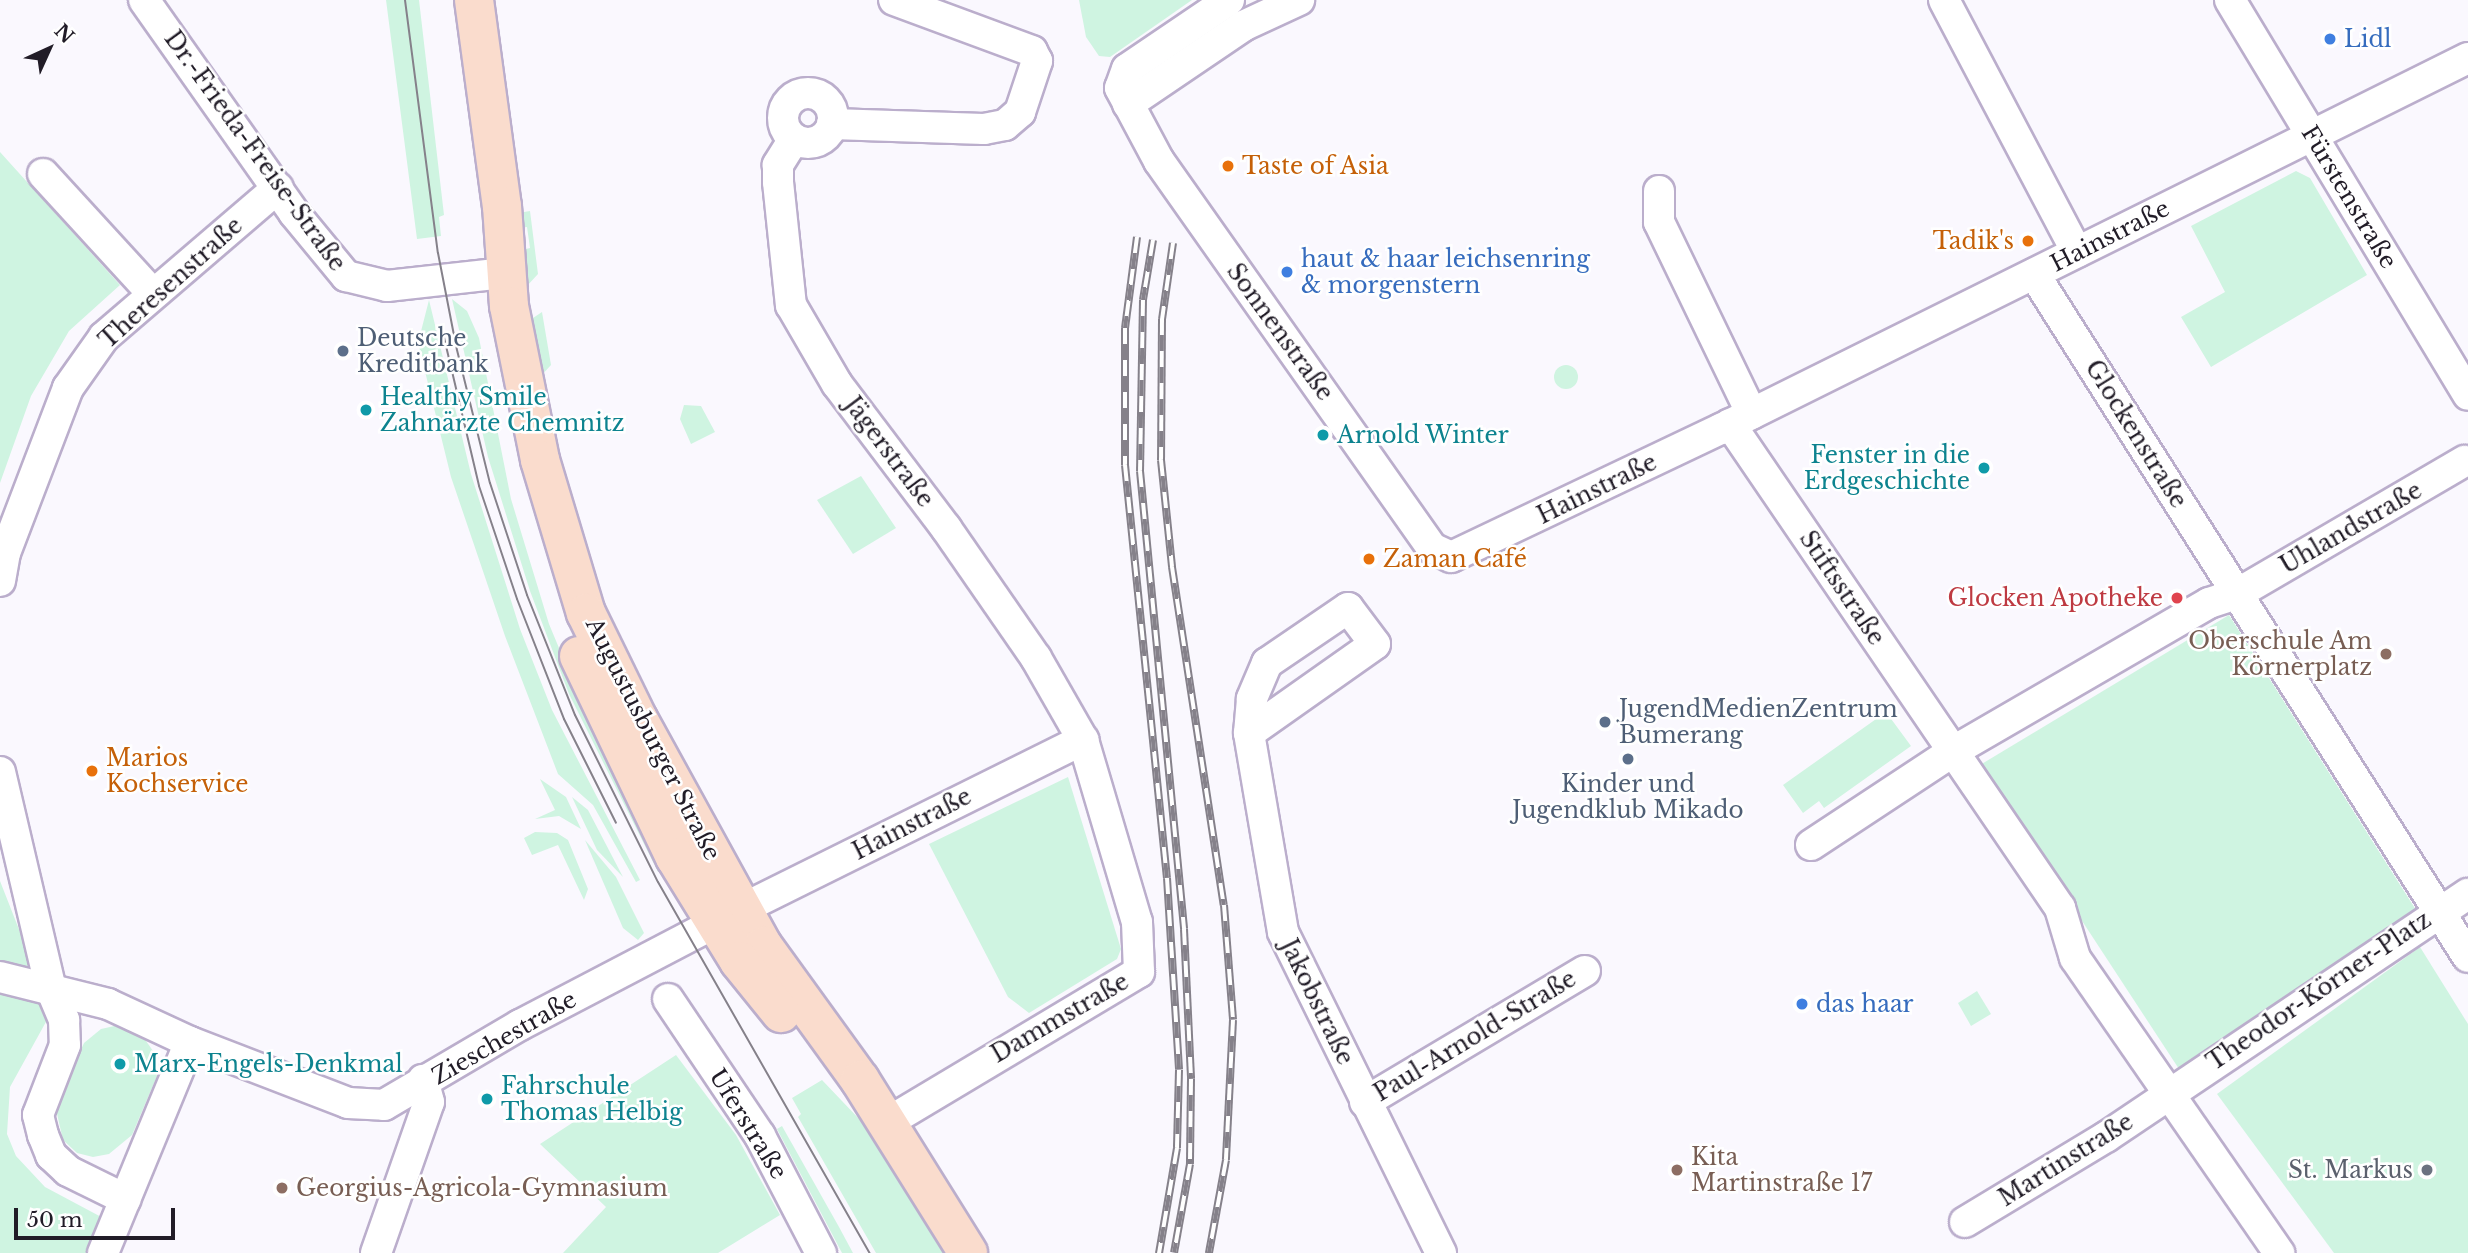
<!DOCTYPE html>
<html>
<head>
<meta charset="utf-8">
<style>
  body { margin:0 }
  #map { position:relative; width:2468px; height:1253px; overflow:hidden; background:#faf8fe; font-family:"Libre Baskerville",serif }
  div>[style] { position:absolute }
  [style*='--x'] { left:calc(var(--x)*1px); top:calc(var(--y)*1px); width:calc(var(--w)*1px); rotate:calc(var(--a)*1deg) }
  .green>* { inset:0; background:#cff4e1 }
  .round { border-radius:50% }
  .roads { filter:drop-shadow(2px 0 #bbaecc) drop-shadow(-2px 0 #bbaecc) drop-shadow(0 2px #bbaecc) drop-shadow(0 -2px #bbaecc) }
  .minor>* { height:30px; margin:-15px; padding:0 15px; transform-origin:15px; border-radius:15px; background:#fff }
  .minor>.ring { margin:-15px; padding:0; box-sizing:content-box; background:none; border:30px solid #fff; border-radius:50% }
  .major>* { height:38px; margin:-19px; padding:0 19px; transform-origin:19px; border-radius:19px; background:#fadccd }
  .tram>* { height:2px; margin:-1px; padding:0 1px; transform-origin:1px; border-radius:1px; background:#85818a }
  .rail>* { height:8px; margin-top:-4px; transform-origin:0; background:repeating-linear-gradient(90deg,#fff 0 16px,#85818a 0 32px); box-sizing:border-box; border-block:2px solid #85818a }
  .dots>* { width:19px; height:19px; translate:-50% -50%; box-sizing:border-box; border:4px solid #fff; border-radius:50% }
  span { translate:-50% -50%; white-space:nowrap; text-align:center; line-height:1.15; -webkit-text-stroke:5px #fff; paint-order:stroke }
  .shop-label { font-size:23px; color:#366cbe }
  .left { translate:0 -50%; text-align:left }
  .street-label { font-size:23px; color:#211c27 }
  .food-label { font-size:23px; color:#c56008 }
  .right { translate:-100% -50%; text-align:right }
  .service-label { font-size:23px; color:#4e5e75 }
  .culture-label { font-size:23px; color:#0d838f }
  .health-label { font-size:23px; color:#be3a42 }
  .education-label { font-size:23px; color:#785e54 }
  .worship-label { font-size:23px; color:#5b616d }
  .north { position:absolute; left:14px; top:14px; width:70px; height:70px; -webkit-text-stroke:5px #fff; paint-order:stroke; rotate:45deg; font-size:19px; font-weight:700; line-height:28px; text-align:center; color:#211c27 }
  .north::after { content:''; display:block; margin:auto; width:24px; height:32px; background:#211c27; clip-path:polygon(50% 0,100% 100%,50% 72%,0 100%) }
  .scale { position:absolute; left:14px; top:1208px; width:161px; height:32px; box-sizing:border-box; border:4px solid #211c27; border-top:0; padding-left:9px; font-size:21px; line-height:24px; white-space:nowrap; color:#211c27; -webkit-text-stroke:5px #fff; paint-order:stroke }
</style>
</head>
<body>
<div id="map">
  <div class="green">
    <div style="clip-path:polygon(386px 0,419px 0,444px 215px,439px 217px,441px 236px,417px 239px)"></div>
    <div style="clip-path:polygon(1079px 0,1192px 0,1110px 57px,1099px 56px,1086px 37px)"></div>
    <div style="clip-path:polygon(0 152px,120px 285px,69px 331px,31px 396px,0 483px)"></div>
    <div style="clip-path:polygon(2296px 171px,2310px 178px,2367px 275px,2211px 367px,2181px 317px,2225px 292px,2191px 226px)"></div>
    <div style="clip-path:polygon(530px 211px,538px 274px,526px 287px,522px 250px,530px 248px,527px 227px,519px 228px,518px 213px)"></div>
    <div style="clip-path:polygon(452px 299px,467px 311px,479px 338px,511px 499px,549px 624px,599px 744px,665px 868px,658px 872px,569px 694px,530px 591px,488px 457px)"></div>
    <div style="clip-path:polygon(429px 300px,471px 474px,520px 629px,552px 710px,640px 880px,636px 882px,593px 805px,558px 774px,505px 636px,451px 477px,418px 343px)"></div>
    <div style="clip-path:polygon(542px 312px,551px 365px,540px 377px,530px 320px)"></div>
    <div class="round" style="left:1554px;top:365px;width:24px;height:24px"></div>
    <div style="clip-path:polygon(684px 405px,701px 406px,715px 432px,691px 444px,680px 419px)"></div>
    <div style="clip-path:polygon(861px 476px,896px 528px,853px 554px,817px 500px)"></div>
    <div style="clip-path:polygon(2229px 615px,2416px 910px,2179px 1069px,1980px 765px)"></div>
    <div style="clip-path:polygon(1886px 712px,1911px 746px,1824px 808px,1819px 801px,1803px 813px,1783px 785px)"></div>
    <div style="clip-path:polygon(1068px 777px,1121px 949px,1117px 959px,1029px 1013px,1008px 997px,929px 844px)"></div>
    <div style="clip-path:polygon(540px 779px,566px 797px,581px 829px,559px 816px,535px 819px,555px 810px)"></div>
    <div style="clip-path:polygon(572px 797px,588px 810px,623px 877px,597px 850px)"></div>
    <div style="clip-path:polygon(535px 832px,557px 833px,568px 840px,588px 889px,584px 900px,558px 845px,532px 855px,524px 838px)"></div>
    <div style="clip-path:polygon(585px 840px,616px 877px,644px 933px,638px 940px,623px 928px)"></div>
    <div style="clip-path:polygon(0 881px,42px 988px,47px 1020px,10px 1087px,7px 1134px,16px 1156px,45px 1187px,105px 1219px,91px 1253px,0 1253px)"></div>
    <div style="clip-path:polygon(2420px 947px,2468px 1024px,2468px 1253px,2334px 1253px,2217px 1094px)"></div>
    <div style="clip-path:polygon(1977px 991px,1991px 1014px,1971px 1026px,1958px 1003px)"></div>
    <div style="clip-path:polygon(119px 1025px,144px 1038px,153px 1051px,157px 1076px,132px 1135px,109px 1154px,93px 1157px,77px 1153px,63px 1140px,55px 1105px,84px 1043px,101px 1029px)"></div>
    <div style="clip-path:polygon(676px 1055px,736px 1135px,780px 1215px,718px 1253px,563px 1253px,606px 1207px,540px 1144px)"></div>
    <div style="clip-path:polygon(822px 1080px,882px 1143px,950px 1253px,876px 1253px,798px 1117px,801px 1114px,792px 1098px)"></div>
    <div style="clip-path:polygon(782px 1126px,839px 1227px,853px 1253px,842px 1253px,777px 1129px)"></div>
  </div>
  <div class="roads">
    <div class="minor">
      <div style="--x:144;--y:0;--w:261;--a:54.8"></div>
      <div style="--x:294;--y:213;--w:82;--a:50.5"></div>
      <div style="--x:346;--y:276;--w:42;--a:13.7"></div>
      <div style="--x:387;--y:286;--w:119;--a:-6.3"></div>
      <div style="--x:1229;--y:0;--w:123;--a:145.9"></div>
      <div style="--x:1127;--y:69;--w:20;--a:110"></div>
      <div style="--x:1120;--y:88;--w:83;--a:61.9"></div>
      <div style="--x:1159;--y:161;--w:474;--a:54.8"></div>
      <div style="--x:1432;--y:548;--w:21;--a:25"></div>
      <div style="--x:1451;--y:557;--w:299;--a:-25.4"></div>
      <div style="--x:1721;--y:429;--w:834;--a:-26.41"></div>
      <div style="--x:1944;--y:0;--w:285;--a:62.2"></div>
      <div style="--x:2230;--y:0;--w:461;--a:58.9"></div>
      <div class="ring" style="left:783px;top:93px;width:20px;height:20px"></div>
      <div style="--x:1128;--y:104;--w:139;--a:-34.1"></div>
      <div style="--x:1243;--y:26;--w:62;--a:-24.9"></div>
      <div style="--x:832;--y:124;--w:152;--a:1.9"></div>
      <div style="--x:984;--y:129;--w:21;--a:-11"></div>
      <div style="--x:1005;--y:125;--w:20;--a:-41"></div>
      <div style="--x:1020;--y:112;--w:54;--a:-71.6"></div>
      <div style="--x:1037;--y:61;--w:11;--a:-117"></div>
      <div style="--x:1032;--y:51;--w:147;--a:-159.7"></div>
      <div style="--x:794;--y:139;--w:31;--a:122"></div>
      <div style="--x:778;--y:165;--w:17;--a:90"></div>
      <div style="--x:778;--y:182;--w:124;--a:84"></div>
      <div style="--x:791;--y:305;--w:91;--a:59.8"></div>
      <div style="--x:837;--y:384;--w:181;--a:52.9"></div>
      <div style="--x:946;--y:528;--w:158;--a:55.3"></div>
      <div style="--x:1036;--y:658;--w:95;--a:60.2"></div>
      <div style="--x:1083;--y:740;--w:190;--a:73.5"></div>
      <div style="--x:1137;--y:922;--w:50;--a:87.7"></div>
      <div style="--x:1139;--y:972;--w:296;--a:149.1"></div>
      <div style="--x:43;--y:174;--w:163;--a:47.5"></div>
      <div style="--x:1659;--y:191;--w:31;--a:90"></div>
      <div style="--x:1659;--y:222;--w:213;--a:64.2"></div>
      <div style="--x:2034;--y:274;--w:809;--a:57.57"></div>
      <div style="--x:1730;--y:424;--w:586;--a:55.71"></div>
      <div style="--x:2060;--y:908;--w:52;--a:73.3"></div>
      <div style="--x:2075;--y:958;--w:359;--a:55.3"></div>
      <div style="--x:0;--y:581;--w:28;--a:-80"></div>
      <div style="--x:5;--y:553;--w:177;--a:-69.1"></div>
      <div style="--x:68;--y:388;--w:62;--a:-54.8"></div>
      <div style="--x:104;--y:337;--w:229;--a:-40.6"></div>
      <div style="--x:1249;--y:733;--w:154;--a:-35.2"></div>
      <div style="--x:1375;--y:644;--w:45;--a:-126.9"></div>
      <div style="--x:1348;--y:608;--w:98;--a:145.8"></div>
      <div style="--x:1267;--y:663;--w:39;--a:113"></div>
      <div style="--x:1252;--y:699;--w:34;--a:95"></div>
      <div style="--x:1249;--y:733;--w:202;--a:80.3"></div>
      <div style="--x:1283;--y:932;--w:358;--a:63.8"></div>
      <div style="--x:0;--y:772;--w:223;--a:76.8"></div>
      <div style="--x:51;--y:989;--w:34;--a:67"></div>
      <div style="--x:64;--y:1020;--w:25;--a:88"></div>
      <div style="--x:65;--y:1045;--w:75;--a:111.1"></div>
      <div style="--x:38;--y:1115;--w:21;--a:76"></div>
      <div style="--x:43;--y:1135;--w:22;--a:68"></div>
      <div style="--x:51;--y:1155;--w:23;--a:43"></div>
      <div style="--x:68;--y:1171;--w:64;--a:26.2"></div>
      <div style="--x:1811;--y:845;--w:169;--a:-33.4"></div>
      <div style="--x:1952;--y:752;--w:297;--a:-30.1"></div>
      <div style="--x:2209;--y:603;--w:29;--a:-18"></div>
      <div style="--x:2237;--y:594;--w:264;--a:-30.3"></div>
      <div style="--x:0;--y:977;--w:111;--a:14"></div>
      <div style="--x:108;--y:1004;--w:90;--a:24.9"></div>
      <div style="--x:190;--y:1042;--w:169;--a:21.1"></div>
      <div style="--x:348;--y:1103;--w:36;--a:3"></div>
      <div style="--x:384;--y:1105;--w:158;--a:-30.5"></div>
      <div style="--x:520;--y:1025;--w:250;--a:-27.6"></div>
      <div style="--x:742;--y:909;--w:381;--a:-26.4"></div>
      <div style="--x:668;--y:999;--w:165;--a:56.1"></div>
      <div style="--x:760;--y:1136;--w:132;--a:62.5"></div>
      <div style="--x:1365;--y:1102;--w:256;--a:-30.8"></div>
      <div style="--x:1965;--y:1222;--w:165;--a:-31.1"></div>
      <div style="--x:2106;--y:1137;--w:436;--a:-33.9"></div>
      <div style="--x:103;--y:1253;--w:228;--a:-67.6"></div>
      <div style="--x:376;--y:1253;--w:160;--a:-70.7"></div>
      <div style="--x:429;--y:1102;--w:23;--a:-105"></div>
    </div>
    <div class="major">
      <div style="--x:474;--y:0;--w:208;--a:82.3"></div>
      <div style="--x:502;--y:206;--w:100;--a:86"></div>
      <div style="--x:509;--y:306;--w:157;--a:78.6"></div>
      <div style="--x:540;--y:460;--w:160;--a:73.3"></div>
      <div style="--x:586;--y:613;--w:118;--a:63.9"></div>
      <div style="--x:638;--y:719;--w:259;--a:61.2"></div>
      <div style="--x:763;--y:946;--w:165;--a:54.1"></div>
      <div style="--x:860;--y:1080;--w:204;--a:58"></div>
      <div style="--x:579;--y:656;--w:223;--a:64.5"></div>
      <div style="--x:675;--y:857;--w:122;--a:58.4"></div>
      <div style="--x:739;--y:961;--w:67;--a:51.1"></div>
    </div>
  </div>
  <div class="tram">
    <div style="--x:405;--y:0;--w:255;--a:82.6"></div>
    <div style="--x:438;--y:253;--w:95;--a:79"></div>
    <div style="--x:456;--y:346;--w:141;--a:76.1"></div>
    <div style="--x:490;--y:483;--w:118;--a:71.7"></div>
    <div style="--x:527;--y:595;--w:129;--a:68.2"></div>
    <div style="--x:575;--y:715;--w:186;--a:63.6"></div>
    <div style="--x:658;--y:882;--w:427;--a:60.3"></div>
    <div style="--x:442;--y:329;--w:161;--a:76.7"></div>
    <div style="--x:479;--y:486;--w:119;--a:71.4"></div>
    <div style="--x:517;--y:599;--w:129;--a:68.6"></div>
    <div style="--x:564;--y:719;--w:116;--a:63.4"></div>
  </div>
  <div class="rail">
    <div style="--x:1137;--y:237;--w:92;--a:97.5"></div>
    <div style="--x:1125;--y:328;--w:137;--a:90"></div>
    <div style="--x:1125;--y:465;--w:415;--a:84.2"></div>
    <div style="--x:1167;--y:878;--w:192;--a:86.4"></div>
    <div style="--x:1179;--y:1070;--w:78;--a:91.5"></div>
    <div style="--x:1177;--y:1148;--w:107;--a:99.7"></div>
    <div style="--x:1153;--y:240;--w:61;--a:99.5"></div>
    <div style="--x:1143;--y:300;--w:171;--a:91"></div>
    <div style="--x:1140;--y:471;--w:460;--a:84.5"></div>
    <div style="--x:1184;--y:929;--w:150;--a:87.3"></div>
    <div style="--x:1191;--y:1079;--w:85;--a:90.7"></div>
    <div style="--x:1190;--y:1164;--w:90;--a:100.2"></div>
    <div style="--x:1173;--y:243;--w:77;--a:98.2"></div>
    <div style="--x:1162;--y:319;--w:141;--a:90.4"></div>
    <div style="--x:1161;--y:460;--w:108;--a:84.1"></div>
    <div style="--x:1172;--y:567;--w:342;--a:81.3"></div>
    <div style="--x:1224;--y:905;--w:115;--a:85.5"></div>
    <div style="--x:1233;--y:1020;--w:140;--a:92.9"></div>
    <div style="--x:1226;--y:1160;--w:95;--a:100.4"></div>
  </div>
  <div class="dots">
    <div style="left:2330px;top:39px;background:#3f7fe0"></div>
    <div style="left:1228px;top:166px;background:#e8710a"></div>
    <div style="left:2028px;top:241px;background:#e8710a"></div>
    <div style="left:1287px;top:272px;background:#3f7fe0"></div>
    <div style="left:343px;top:351px;background:#5c6f8a"></div>
    <div style="left:366px;top:410px;background:#0f9aa8"></div>
    <div style="left:1323px;top:435px;background:#0f9aa8"></div>
    <div style="left:1984px;top:468px;background:#0f9aa8"></div>
    <div style="left:1369px;top:559px;background:#e8710a"></div>
    <div style="left:2177px;top:598px;background:#e0444e"></div>
    <div style="left:2386px;top:654px;background:#8d6e63"></div>
    <div style="left:1605px;top:722px;background:#5c6f8a"></div>
    <div style="left:1628px;top:759px;background:#5c6f8a"></div>
    <div style="left:92px;top:771px;background:#e8710a"></div>
    <div style="left:1802px;top:1004px;background:#3f7fe0"></div>
    <div style="left:120px;top:1064px;background:#0f9aa8"></div>
    <div style="left:487px;top:1099px;background:#0f9aa8"></div>
    <div style="left:1677px;top:1170px;background:#8d6e63"></div>
    <div style="left:2427px;top:1170px;background:#6b7280"></div>
    <div style="left:282px;top:1188px;background:#8d6e63"></div>
  </div>
  <div class="shop-label">
    <span class="left" style="left:2344px;top:39px">Lidl</span>
    <span class="left" style="left:1301px;top:272px">haut &amp; haar leichsenring<br>&amp; morgenstern</span>
    <span class="left" style="left:1816px;top:1004px">das haar</span>
  </div>
  <div class="street-label">
    <span style="left:255px;top:151px;rotate:54deg">Dr.-Frieda-Freise-Straße</span>
    <span style="left:2349px;top:197px;rotate:59deg">Fürstenstraße</span>
    <span style="left:2110px;top:236px;rotate:-27deg">Hainstraße</span>
    <span style="left:171px;top:283px;rotate:-42deg">Theresenstraße</span>
    <span style="left:1280px;top:332px;rotate:54deg">Sonnenstraße</span>
    <span style="left:2136px;top:434px;rotate:58deg">Glockenstraße</span>
    <span style="left:889px;top:452px;rotate:53deg">Jägerstraße</span>
    <span style="left:1597px;top:489px;rotate:-26deg">Hainstraße</span>
    <span style="left:2351px;top:528px;rotate:-30deg">Uhlandstraße</span>
    <span style="left:1842px;top:588px;rotate:56deg">Stiftsstraße</span>
    <span style="left:653px;top:739px;rotate:63deg">Augustusburger Straße</span>
    <span style="left:912px;top:824px;rotate:-27deg">Hainstraße</span>
    <span style="left:2319px;top:991px;rotate:-34deg">Theodor-Körner-Platz</span>
    <span style="left:1317px;top:1002px;rotate:64deg">Jakobstraße</span>
    <span style="left:1060px;top:1018px;rotate:-30deg">Dammstraße</span>
    <span style="left:1475px;top:1036px;rotate:-31deg">Paul-Arnold-Straße</span>
    <span style="left:504px;top:1038px;rotate:-30deg">Zieschestraße</span>
    <span style="left:748px;top:1124px;rotate:58deg">Uferstraße</span>
    <span style="left:2066px;top:1160px;rotate:-32deg">Martinstraße</span>
  </div>
  <div class="food-label">
    <span class="left" style="left:1242px;top:166px">Taste of Asia</span>
    <span class="right" style="left:2014px;top:241px">Tadik's</span>
    <span class="left" style="left:1383px;top:559px">Zaman Café</span>
    <span class="left" style="left:106px;top:771px">Marios<br>Kochservice</span>
  </div>
  <div class="service-label">
    <span class="left" style="left:357px;top:351px">Deutsche<br>Kreditbank</span>
    <span class="left" style="left:1619px;top:722px">JugendMedienZentrum<br>Bumerang</span>
    <span style="left:1628px;top:797px">Kinder und<br>Jugendklub Mikado</span>
  </div>
  <div class="culture-label">
    <span class="left" style="left:380px;top:410px">Healthy Smile<br>Zahnärzte Chemnitz</span>
    <span class="left" style="left:1337px;top:435px">Arnold Winter</span>
    <span class="right" style="left:1970px;top:468px">Fenster in die<br>Erdgeschichte</span>
    <span class="left" style="left:134px;top:1064px">Marx-Engels-Denkmal</span>
    <span class="left" style="left:501px;top:1099px">Fahrschule<br>Thomas Helbig</span>
  </div>
  <div class="health-label">
    <span class="right" style="left:2163px;top:598px">Glocken Apotheke</span>
  </div>
  <div class="education-label">
    <span class="right" style="left:2372px;top:654px">Oberschule Am<br>Körnerplatz</span>
    <span class="left" style="left:1691px;top:1170px">Kita<br>Martinstraße 17</span>
    <span class="left" style="left:296px;top:1188px">Georgius-Agricola-Gymnasium</span>
  </div>
  <div class="worship-label">
    <span class="right" style="left:2413px;top:1170px">St. Markus</span>
  </div>
  <div class="north">N</div>
  <div class="scale">50 m</div>
</div>
</body>
</html>
